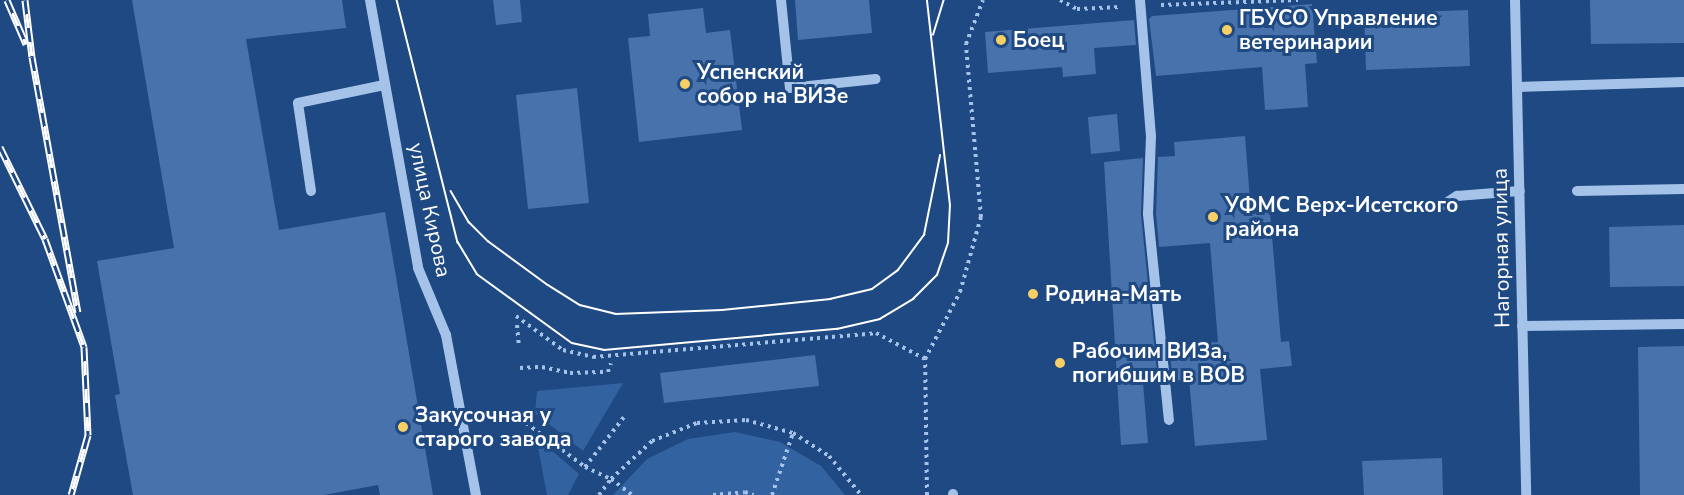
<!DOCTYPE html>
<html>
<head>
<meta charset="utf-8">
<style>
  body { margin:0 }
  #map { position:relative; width:1684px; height:495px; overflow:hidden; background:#1f4982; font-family:"Nunito Sans",sans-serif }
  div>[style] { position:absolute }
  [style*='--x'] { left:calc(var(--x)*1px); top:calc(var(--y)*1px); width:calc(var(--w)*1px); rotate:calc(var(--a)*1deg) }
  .green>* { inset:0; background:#3362a0 }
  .building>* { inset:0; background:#4772ab }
  .path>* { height:4px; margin-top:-2px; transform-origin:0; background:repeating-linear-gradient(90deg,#a5c3e9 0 3px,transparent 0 7.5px) }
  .minor>* { height:10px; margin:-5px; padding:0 5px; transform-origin:5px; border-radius:5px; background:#a5c3e9 }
  .tram>* { height:1.5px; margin:-0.75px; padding:0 0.75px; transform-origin:0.75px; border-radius:0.75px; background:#fff }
  .rail>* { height:7px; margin-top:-3.5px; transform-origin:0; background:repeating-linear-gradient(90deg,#1f4982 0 14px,#fff 0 28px); box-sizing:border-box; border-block:2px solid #fff }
  .dots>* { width:16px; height:16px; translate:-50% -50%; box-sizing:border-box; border:3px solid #1f4982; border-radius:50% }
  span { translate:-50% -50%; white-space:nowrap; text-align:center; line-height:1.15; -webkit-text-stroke:6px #1f4982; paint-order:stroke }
  .poi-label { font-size:21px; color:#fff; font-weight:700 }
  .left { translate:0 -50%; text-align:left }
  .street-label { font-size:21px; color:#fff }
</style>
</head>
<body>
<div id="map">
  <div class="green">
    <div style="clip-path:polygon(623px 383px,583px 451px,535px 413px,537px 391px)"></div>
    <div style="clip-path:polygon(735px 432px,780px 442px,821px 466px,845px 495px,613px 495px,647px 459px,688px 439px)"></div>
    <div style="clip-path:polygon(536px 437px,579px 474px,568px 495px,547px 495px)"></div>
  </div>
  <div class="building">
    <div style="clip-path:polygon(132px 0,342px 0,346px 28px,246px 39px,279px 230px,385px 212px,433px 495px,380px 495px,378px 485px,324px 495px,133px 495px,115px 395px,120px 394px,97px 261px,174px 248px)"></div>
    <div style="clip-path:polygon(493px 0,520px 0,522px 22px,496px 25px)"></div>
    <div style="clip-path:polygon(795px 0,869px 0,872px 33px,798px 40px)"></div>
    <div style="clip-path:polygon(1590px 0,1684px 0,1684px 43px,1591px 44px)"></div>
    <div style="clip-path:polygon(1312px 4px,1317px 63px,1305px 64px,1308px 107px,1265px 110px,1262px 67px,1156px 76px,1149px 19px,1152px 16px)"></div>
    <div style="clip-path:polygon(703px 8px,706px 33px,730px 30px,742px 130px,639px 142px,628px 38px,650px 36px,648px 14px)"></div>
    <div style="clip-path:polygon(1468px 10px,1470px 66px,1366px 70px,1364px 14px)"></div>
    <div style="clip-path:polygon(1134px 20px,1136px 45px,1094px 48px,1096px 74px,1063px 77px,1062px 67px,988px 73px,985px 32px)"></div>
    <div style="clip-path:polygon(577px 88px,589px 203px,528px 209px,516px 95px)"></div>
    <div style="clip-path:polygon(1117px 114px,1120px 151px,1091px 154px,1088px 117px)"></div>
    <div style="clip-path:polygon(1245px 136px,1251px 213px,1270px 212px,1281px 342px,1289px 341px,1292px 366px,1260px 369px,1267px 440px,1195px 446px,1189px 379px,1173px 381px,1169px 346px,1218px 342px,1210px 243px,1159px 247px,1156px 214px,1158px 157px,1175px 156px,1174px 142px)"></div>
    <div style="clip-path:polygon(1143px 158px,1141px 215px,1158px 382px,1143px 383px,1148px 443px,1121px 445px,1104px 162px)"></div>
    <div style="clip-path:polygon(1684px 225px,1684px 286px,1610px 287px,1609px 227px)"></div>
    <div style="clip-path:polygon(1684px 346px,1684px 495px,1640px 495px,1638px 347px)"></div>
    <div style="clip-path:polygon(815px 355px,819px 386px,664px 403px,660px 373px)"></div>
    <div style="clip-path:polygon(1442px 458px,1443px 495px,1364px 495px,1362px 461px)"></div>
  </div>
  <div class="path">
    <div style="--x:1060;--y:0;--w:19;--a:28"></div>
    <div style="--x:1077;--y:9;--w:43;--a:-2.7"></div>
    <div style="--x:1161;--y:5;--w:137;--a:-2.1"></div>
    <div style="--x:516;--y:316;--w:58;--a:35.9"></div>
    <div style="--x:563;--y:350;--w:31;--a:13"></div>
    <div style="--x:593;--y:357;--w:284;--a:-4.8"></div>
    <div style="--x:876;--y:333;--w:55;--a:28"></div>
    <div style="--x:517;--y:325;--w:21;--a:85"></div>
    <div style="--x:520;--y:368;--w:22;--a:-3"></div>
    <div style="--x:542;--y:367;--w:29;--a:12"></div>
    <div style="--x:570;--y:373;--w:38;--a:-2"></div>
    <div style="--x:608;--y:372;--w:9;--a:-72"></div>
    <div style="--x:526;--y:423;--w:74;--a:36.7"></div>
    <div style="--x:585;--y:467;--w:29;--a:25"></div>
    <div style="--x:611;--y:479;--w:26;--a:37"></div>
    <div style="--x:585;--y:467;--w:63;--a:-52"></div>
    <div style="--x:599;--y:495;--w:20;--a:-53"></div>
    <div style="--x:611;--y:479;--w:56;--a:-42.8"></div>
    <div style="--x:652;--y:441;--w:48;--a:-21.8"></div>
    <div style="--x:697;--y:423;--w:49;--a:-3.5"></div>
    <div style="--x:746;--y:420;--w:49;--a:15.5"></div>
    <div style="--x:793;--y:433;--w:43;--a:32.6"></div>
    <div style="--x:829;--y:456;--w:50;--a:50.6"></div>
    <div style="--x:713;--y:495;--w:32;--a:-5"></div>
    <div style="--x:745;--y:492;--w:9;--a:18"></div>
    <div style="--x:772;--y:495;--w:65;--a:-71.3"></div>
    <div style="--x:927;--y:495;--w:136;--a:-90.8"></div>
    <div style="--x:925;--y:359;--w:76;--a:-62.4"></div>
    <div style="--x:960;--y:292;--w:78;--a:-74.4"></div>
    <div style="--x:981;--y:217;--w:174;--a:-95"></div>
    <div style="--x:966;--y:44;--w:47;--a:-68.9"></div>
  </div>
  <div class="minor">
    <div style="--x:370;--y:0;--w:272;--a:79.8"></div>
    <div style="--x:418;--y:268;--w:73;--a:67.3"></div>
    <div style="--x:446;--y:335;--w:163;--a:79.4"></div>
    <div style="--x:781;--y:0;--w:88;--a:84.2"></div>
    <div style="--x:790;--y:88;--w:86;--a:-6"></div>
    <div style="--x:1140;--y:0;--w:136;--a:85.4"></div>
    <div style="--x:1151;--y:136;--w:78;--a:92.2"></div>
    <div style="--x:1148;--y:214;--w:207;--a:84.2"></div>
    <div style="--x:1515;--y:0;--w:495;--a:88.7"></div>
    <div style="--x:1517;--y:87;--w:167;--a:-1.7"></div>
    <div style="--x:311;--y:191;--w:89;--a:-98.4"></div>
    <div style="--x:298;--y:103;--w:88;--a:-11.8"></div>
    <div style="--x:1577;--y:191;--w:107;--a:-1.1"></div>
    <div style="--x:1443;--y:205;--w:17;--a:-33"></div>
    <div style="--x:1457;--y:196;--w:63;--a:-4.5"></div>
    <div style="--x:1522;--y:326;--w:162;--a:-0.7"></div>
    <div style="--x:953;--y:495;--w:1;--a:-90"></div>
  </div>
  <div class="tram">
    <div style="--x:397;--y:0;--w:250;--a:75.9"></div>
    <div style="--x:458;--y:242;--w:37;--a:59"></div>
    <div style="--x:477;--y:274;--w:117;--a:36"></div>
    <div style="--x:572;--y:343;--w:33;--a:12"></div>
    <div style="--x:604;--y:350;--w:234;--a:-5.2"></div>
    <div style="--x:837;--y:329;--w:44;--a:-13.1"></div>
    <div style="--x:880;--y:319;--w:39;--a:-31"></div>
    <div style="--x:913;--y:299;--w:34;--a:-45"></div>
    <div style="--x:937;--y:275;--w:34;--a:-71"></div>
    <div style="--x:948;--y:243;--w:37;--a:-87"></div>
    <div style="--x:950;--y:206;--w:207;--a:-96.4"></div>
    <div style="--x:933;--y:35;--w:37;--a:-73"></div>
    <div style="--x:451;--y:191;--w:36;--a:60"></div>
    <div style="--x:469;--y:222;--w:27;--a:45"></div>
    <div style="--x:488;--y:241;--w:74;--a:36.3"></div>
    <div style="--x:548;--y:285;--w:38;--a:32"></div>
    <div style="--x:580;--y:305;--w:36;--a:14"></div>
    <div style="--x:615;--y:314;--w:107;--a:-2.1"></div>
    <div style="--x:722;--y:310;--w:109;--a:-5.8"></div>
    <div style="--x:830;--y:299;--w:43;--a:-13.4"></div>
    <div style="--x:872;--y:289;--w:32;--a:-36"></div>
    <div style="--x:898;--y:270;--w:44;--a:-53.4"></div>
    <div style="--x:924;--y:235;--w:81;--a:-78.6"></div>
  </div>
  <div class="rail">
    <div style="--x:7;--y:0;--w:48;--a:66.6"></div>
    <div style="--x:25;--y:0;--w:57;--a:83"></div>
    <div style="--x:32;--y:57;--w:259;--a:79.8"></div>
    <div style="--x:0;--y:147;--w:102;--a:63.9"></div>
    <div style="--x:45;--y:239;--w:115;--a:70.1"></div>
    <div style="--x:84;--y:347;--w:88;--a:87.4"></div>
    <div style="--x:88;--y:435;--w:62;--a:105.8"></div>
  </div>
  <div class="dots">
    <div style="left:1227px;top:30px;background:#f7cf65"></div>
    <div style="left:1001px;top:40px;background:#f7cf65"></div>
    <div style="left:685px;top:84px;background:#f7cf65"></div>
    <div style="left:1213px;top:217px;background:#f7cf65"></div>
    <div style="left:1033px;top:294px;background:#f7cf65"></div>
    <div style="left:1060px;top:363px;background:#f7cf65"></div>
    <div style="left:403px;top:427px;background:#f7cf65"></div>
  </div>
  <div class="poi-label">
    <span class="left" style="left:1239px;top:30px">ГБУСО Управление<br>ветеринарии</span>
    <span class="left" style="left:1013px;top:40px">Боец</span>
    <span class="left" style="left:697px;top:84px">Успенский<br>собор на ВИЗе</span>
    <span class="left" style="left:1225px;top:217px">УФМС Верх-Исетского<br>района</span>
    <span class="left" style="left:1045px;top:294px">Родина-Мать</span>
    <span class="left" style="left:1072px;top:363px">Рабочим ВИЗа,<br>погибшим в ВОВ</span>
    <span class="left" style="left:415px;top:427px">Закусочная у<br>старого завода</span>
  </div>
  <div class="street-label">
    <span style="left:430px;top:210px;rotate:78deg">улица Кирова</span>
    <span style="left:1501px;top:248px;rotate:-91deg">Нагорная улица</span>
  </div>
</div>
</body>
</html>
